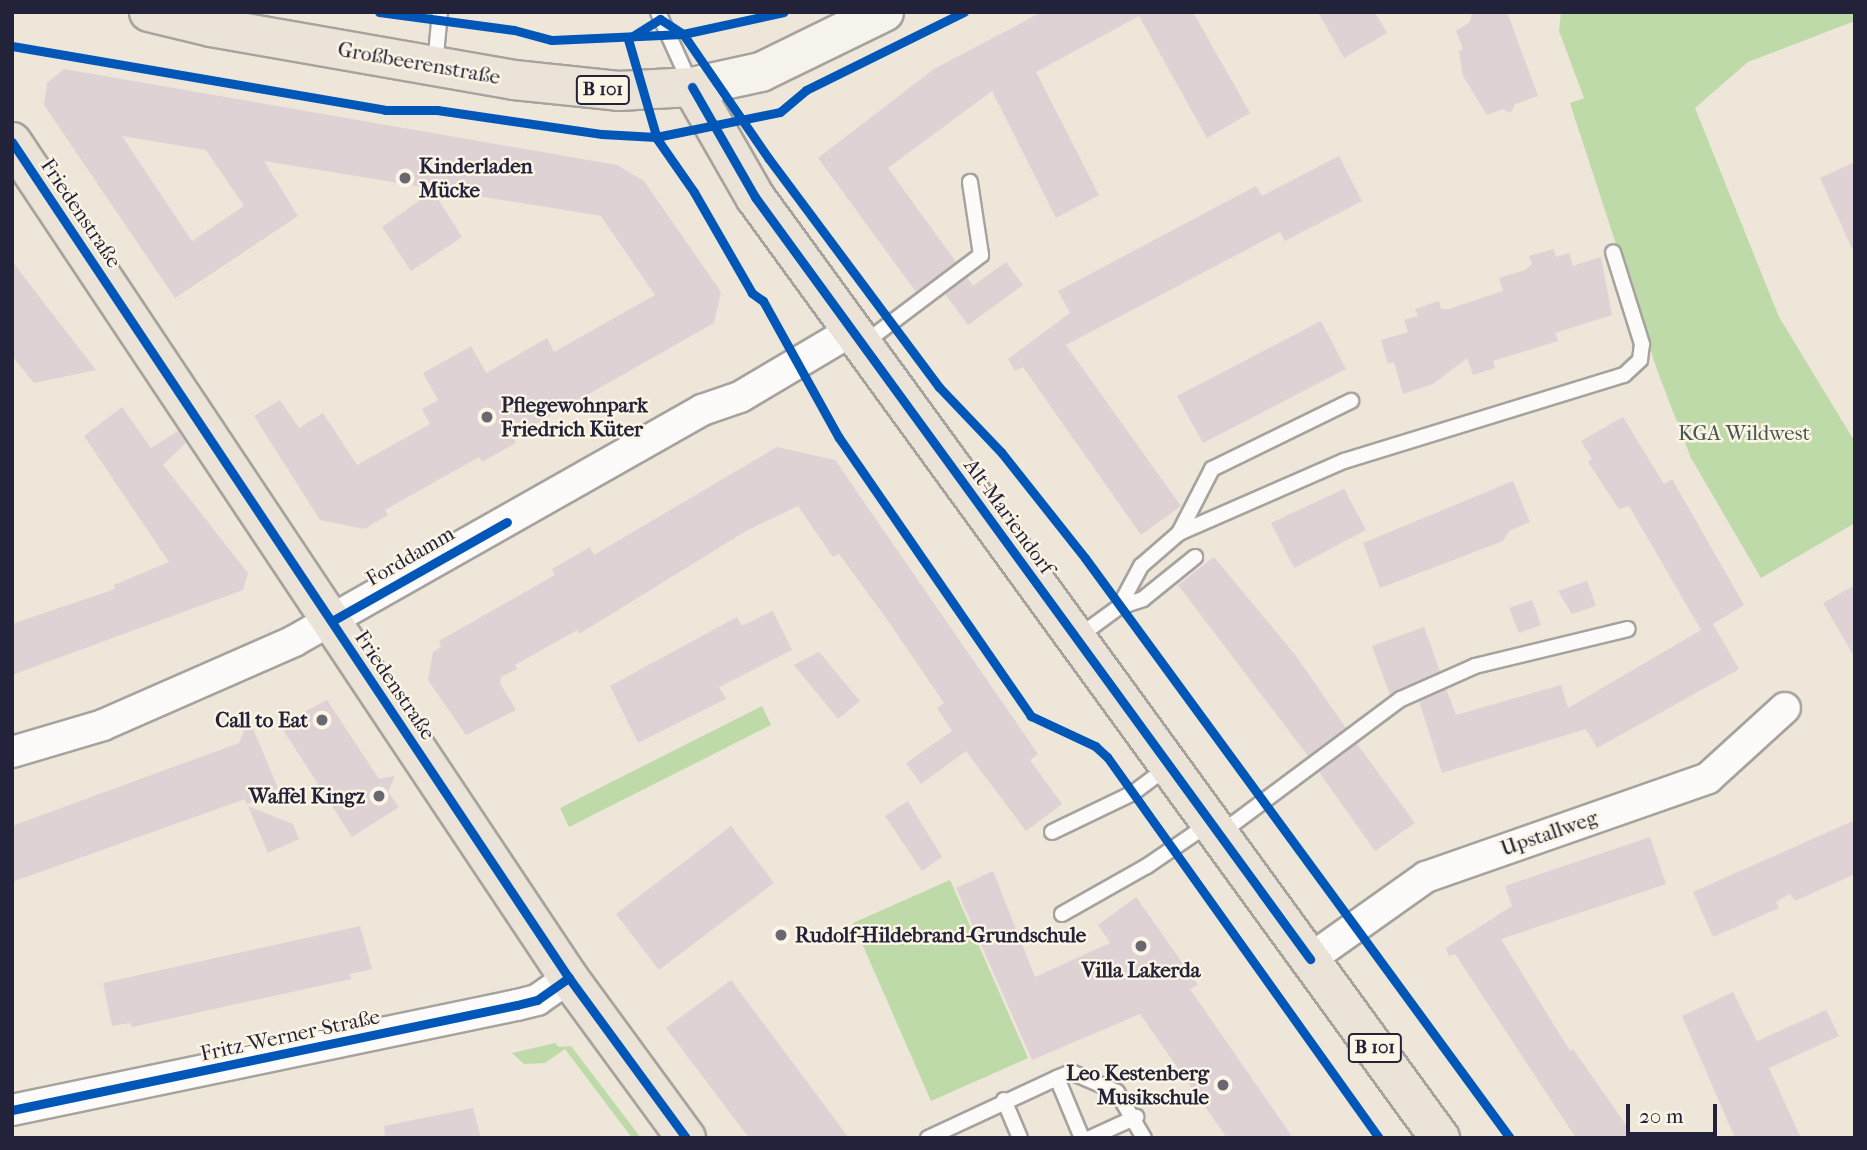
<!DOCTYPE html>
<html>
<head>
<meta charset="utf-8">
<style>
  body { margin:0 }
  #map { position:relative; width:1867px; height:1150px; overflow:hidden; background:#ede6d9; font-family:"IM FELL French Canon",serif }
  div>[style] { position:absolute }
  [style*='--x'] { left:calc(var(--x)*1px); top:calc(var(--y)*1px); width:calc(var(--w)*1px); rotate:calc(var(--a)*1deg) }
  .green>* { inset:0; background:#bfdaa9 }
  .building>* { inset:0; background:#ded2d5 }
  .roads { filter:drop-shadow(2px 0 #a6a29e) drop-shadow(-2px 0 #a6a29e) drop-shadow(0 2px #a6a29e) drop-shadow(0 -2px #a6a29e) }
  .lane>* { height:14px; margin:-7px; padding:0 7px; transform-origin:7px; border-radius:7px; background:#fcfbf9 }
  .street>* { height:30px; margin:-15px; padding:0 15px; transform-origin:15px; border-radius:15px; background:#fcfbf9 }
  .secondary>* { height:38px; margin:-19px; padding:0 19px; transform-origin:19px; border-radius:19px; background:#f6f2ec }
  .primary>* { height:38px; margin:-19px; padding:0 19px; transform-origin:19px; border-radius:19px; background:#ebe3d7 }
  .cycleway>* { height:9px; margin:-4.5px; padding:0 4.5px; transform-origin:4.5px; border-radius:4.5px; background:#0057b8 }
  .dots>* { width:19px; height:19px; translate:-50% -50%; box-sizing:border-box; border:4px solid #fcf5e5; border-radius:50% }
  span { translate:-50% -50%; white-space:nowrap; text-align:center; line-height:1.15; -webkit-text-stroke:5px #fcf5e5; paint-order:stroke }
  .shield-label span { padding:2px 5px; background:#fcf5e5; border:2px solid; border-radius:5px; -webkit-text-stroke-width:0 }
  .shield-label { font-size:19px; color:#22223b; font-weight:700 }
  .street-label { font-size:21px; color:#22223b }
  .poi-label { font-size:21px; color:#22223b; font-weight:700 }
  .left { translate:0 -50%; text-align:left }
  .right { translate:-100% -50%; text-align:right }
  .park-label { font-size:21px; color:#465650 }
  .frame { position:absolute; inset:0; border:14px solid #22223b; pointer-events:none }
  .scale { position:absolute; left:1626px; top:1104px; width:91px; height:32px; box-sizing:border-box; border:4px solid #22223b; border-top:0; padding-left:9px; font-size:21px; line-height:24px; white-space:nowrap; color:#22223b; -webkit-text-stroke:5px #fcf5e5; paint-order:stroke }
</style>
</head>
<body>
<div id="map">
  <div class="green">
    <div style="clip-path:polygon(1561px 12px,1855px 12px,1855px 21px,1748px 62px,1695px 108px,1779px 317px,1855px 442px,1855px 523px,1761px 578px,1691px 458px,1657px 370px,1570px 103px,1584px 98px,1559px 31px)"></div>
    <div style="clip-path:polygon(762px 706px,771px 725px,569px 827px,560px 808px)"></div>
    <div style="clip-path:polygon(950px 880px,1028px 1058px,931px 1101px,853px 923px)"></div>
    <div style="clip-path:polygon(555px 1043px,559px 1047px,571px 1046px,641px 1138px,632px 1138px,565px 1049px,545px 1063px,524px 1064px,512px 1053px)"></div>
  </div>
  <div class="building">
    <div style="clip-path:polygon(1042px 12px,1193px 12px,1250px 113px,1207px 138px,1139px 16px,1036px 72px,1099px 195px,1056px 218px,992px 91px,888px 168px,956px 262px,916px 292px,818px 158px,934px 69px)"></div>
    <div style="clip-path:polygon(1318px 12px,1375px 12px,1387px 33px,1344px 58px)"></div>
    <div style="clip-path:polygon(1472px 12px,1507px 12px,1538px 96px,1515px 104px,1511px 113px,1502px 109px,1487px 115px,1463px 76px,1459px 51px,1463px 49px,1456px 31px,1470px 22px)"></div>
    <div style="clip-path:polygon(evenodd,64px 69px,617px 165px,644px 181px,721px 292px,714px 323px,513px 437px,516px 443px,482px 462px,479px 457px,385px 510px,388px 515px,364px 529px,320px 520px,254px 416px,280px 400px,299px 428px,323px 413px,357px 465px,430px 424px,422px 409px,438px 400px,423px 373px,471px 346px,486px 373px,547px 338px,554px 352px,655px 295px,601px 216px,264px 161px,298px 216px,175px 298px,44px 105px,47px 83px,64px 69px,122px 136px,206px 150px,244px 206px,192px 241px,122px 136px)"></div>
    <div style="clip-path:polygon(1339px 156px,1362px 201px,1285px 241px,1280px 232px,1066px 345px,1181px 506px,1141px 535px,1023px 367px,1015px 371px,1008px 359px,1070px 313px,1058px 291px,1256px 186px,1262px 196px)"></div>
    <div style="clip-path:polygon(1855px 162px,1855px 255px,1820px 178px)"></div>
    <div style="clip-path:polygon(433px 191px,462px 237px,411px 271px,382px 227px)"></div>
    <div style="clip-path:polygon(1554px 249px,1556px 257px,1569px 253px,1573px 266px,1601px 257px,1612px 315px,1555px 333px,1558px 341px,1493px 361px,1495px 368px,1473px 375px,1467px 358px,1433px 384px,1403px 394px,1394px 362px,1388px 364px,1381px 340px,1408px 332px,1404px 320px,1418px 316px,1415px 309px,1439px 301px,1441px 309px,1449px 309px,1503px 291px,1499px 278px,1525px 270px,1532px 264px,1529px 256px)"></div>
    <div style="clip-path:polygon(12px 261px,41px 299px,96px 370px,34px 383px,12px 356px)"></div>
    <div style="clip-path:polygon(1006px 262px,1023px 285px,968px 325px,945px 294px,967px 277px,973px 286px)"></div>
    <div style="clip-path:polygon(1321px 321px,1346px 369px,1203px 443px,1177px 396px)"></div>
    <div style="clip-path:polygon(122px 407px,151px 448px,178px 431px,186px 443px,163px 465px,248px 573px,243px 590px,12px 675px,12px 624px,115px 589px,114px 585px,169px 562px,84px 436px)"></div>
    <div style="clip-path:polygon(1623px 417px,1664px 484px,1672px 479px,1744px 605px,1713px 624px,1739px 669px,1597px 748px,1586px 729px,1442px 773px,1419px 701px,1446px 689px,1456px 715px,1561px 685px,1568px 708px,1701px 630px,1629px 506px,1619px 509px,1588px 462px,1592px 459px,1581px 441px)"></div>
    <div style="clip-path:polygon(777px 447px,835px 460px,1038px 754px,1030px 760px,1062px 804px,1026px 831px,966px 751px,921px 784px,906px 763px,952px 731px,937px 708px,944px 703px,886px 618px,839px 554px,833px 557px,798px 506px,746px 531px,579px 634px,577px 630px,515px 665px,517px 669px,501px 677px,500px 683px,516px 710px,466px 735px,428px 680px,433px 652px,441px 647px,439px 641px,555px 575px,552px 569px,590px 547px,594px 555px)"></div>
    <div style="clip-path:polygon(1513px 481px,1530px 522px,1509px 531px,1503px 541px,1380px 588px,1363px 543px)"></div>
    <div style="clip-path:polygon(1344px 489px,1366px 530px,1294px 568px,1271px 523px)"></div>
    <div style="clip-path:polygon(1214px 557px,1296px 656px,1346px 728px,1308px 756px,1178px 585px)"></div>
    <div style="clip-path:polygon(1587px 581px,1596px 606px,1572px 614px,1558px 591px)"></div>
    <div style="clip-path:polygon(1855px 585px,1855px 658px,1823px 603px)"></div>
    <div style="clip-path:polygon(1532px 600px,1541px 625px,1519px 633px,1509px 608px)"></div>
    <div style="clip-path:polygon(773px 611px,792px 650px,719px 687px,726px 699px,638px 743px,610px 686px,737px 617px,742px 626px)"></div>
    <div style="clip-path:polygon(1424px 627px,1440px 671px,1390px 695px,1372px 646px)"></div>
    <div style="clip-path:polygon(819px 652px,860px 701px,838px 719px,794px 665px)"></div>
    <div style="clip-path:polygon(327px 700px,379px 779px,395px 776px,388px 792px,399px 807px,352px 837px,280px 725px)"></div>
    <div style="clip-path:polygon(249px 719px,278px 788px,247px 804px,245px 799px,12px 882px,12px 826px,239px 743px)"></div>
    <div style="clip-path:polygon(1357px 744px,1415px 823px,1375px 851px,1319px 772px)"></div>
    <div style="clip-path:polygon(908px 801px,942px 857px,922px 871px,885px 816px)"></div>
    <div style="clip-path:polygon(248px 806px,293px 824px,299px 839px,268px 853px)"></div>
    <div style="clip-path:polygon(1855px 820px,1855px 874px,1795px 901px,1790px 894px,1776px 902px,1779px 908px,1713px 937px,1693px 892px)"></div>
    <div style="clip-path:polygon(731px 826px,774px 883px,659px 970px,616px 914px)"></div>
    <div style="clip-path:polygon(1650px 837px,1666px 884px,1501px 939px,1570px 1051px,1573px 1049px,1635px 1138px,1576px 1138px,1455px 954px,1449px 956px,1446px 948px,1512px 906px,1505px 886px)"></div>
    <div style="clip-path:polygon(993px 871px,1035px 977px,1110px 943px,1098px 925px,1136px 897px,1198px 985px,1190px 989px,1293px 1138px,1227px 1138px,1140px 1014px,1032px 1060px,956px 888px)"></div>
    <div style="clip-path:polygon(360px 926px,372px 969px,350px 974px,351px 979px,132px 1027px,130px 1023px,112px 1026px,103px 983px)"></div>
    <div style="clip-path:polygon(731px 980px,849px 1138px,749px 1138px,666px 1028px)"></div>
    <div style="clip-path:polygon(1733px 992px,1757px 1041px,1826px 1010px,1839px 1036px,1769px 1068px,1801px 1138px,1735px 1138px,1682px 1016px)"></div>
    <div style="clip-path:polygon(473px 1108px,481px 1138px,385px 1138px,384px 1126px)"></div>
  </div>
  <div class="roads">
    <div class="lane">
      <div style="--x:658;--y:12;--w:80;--a:65.7"></div>
      <div style="--x:435;--y:65;--w:53;--a:-84.6"></div>
      <div style="--x:863;--y:344;--w:148;--a:-37"></div>
      <div style="--x:981;--y:255;--w:74;--a:-98.6"></div>
      <div style="--x:1179;--y:533;--w:72;--a:-62.7"></div>
      <div style="--x:1212;--y:469;--w:155;--a:-26.1"></div>
      <div style="--x:1119;--y:607;--w:25;--a:-18"></div>
      <div style="--x:1143;--y:599;--w:67;--a:-38.9"></div>
      <div style="--x:1078;--y:637;--w:51;--a:-36.2"></div>
      <div style="--x:1119;--y:607;--w:47;--a:-61.8"></div>
      <div style="--x:1141;--y:566;--w:50;--a:-41"></div>
      <div style="--x:1179;--y:533;--w:180;--a:-23.6"></div>
      <div style="--x:1344;--y:461;--w:293;--a:-17.1"></div>
      <div style="--x:1624;--y:375;--w:22;--a:-43"></div>
      <div style="--x:1640;--y:360;--w:16;--a:-83"></div>
      <div style="--x:1642;--y:344;--w:96;--a:-107.5"></div>
      <div style="--x:1052;--y:832;--w:90;--a:-25.7"></div>
      <div style="--x:1133;--y:793;--w:45;--a:-36.9"></div>
      <div style="--x:1221;--y:833;--w:224;--a:-36.7"></div>
      <div style="--x:1401;--y:699;--w:81;--a:-24"></div>
      <div style="--x:1475;--y:666;--w:157;--a:-13.6"></div>
      <div style="--x:1062;--y:914;--w:98;--a:-29.5"></div>
      <div style="--x:1147;--y:866;--w:76;--a:-34.3"></div>
      <div style="--x:1057;--y:1078;--w:15;--a:-23"></div>
      <div style="--x:1071;--y:1072;--w:50;--a:23.5"></div>
      <div style="--x:1117;--y:1092;--w:53;--a:59.6"></div>
      <div style="--x:1004;--y:1100;--w:41;--a:67.2"></div>
      <div style="--x:928;--y:1138;--w:142;--a:-24.9"></div>
      <div style="--x:1057;--y:1078;--w:65;--a:67.4"></div>
      <div style="--x:1090;--y:1138;--w:51;--a:-24.5"></div>
    </div>
    <div class="street">
      <div style="--x:12;--y:752;--w:95;--a:-16.5"></div>
      <div style="--x:103;--y:725;--w:209;--a:-23.7"></div>
      <div style="--x:294;--y:641;--w:469;--a:-29.5"></div>
      <div style="--x:702;--y:410;--w:40;--a:-18.9"></div>
      <div style="--x:740;--y:397;--w:129;--a:-30.7"></div>
      <div style="--x:1310;--y:959;--w:142;--a:-35.3"></div>
      <div style="--x:1426;--y:877;--w:299;--a:-19.3"></div>
      <div style="--x:1708;--y:778;--w:104;--a:-42.3"></div>
      <div style="--x:12;--y:1110;--w:516;--a:-11.75"></div>
      <div style="--x:517;--y:1005;--w:21;--a:-14"></div>
      <div style="--x:537;--y:1000;--w:39;--a:-35"></div>
    </div>
    <div class="secondary">
      <div style="--x:692;--y:87;--w:71;--a:-12.3"></div>
      <div style="--x:761;--y:72;--w:137;--a:-26"></div>
    </div>
    <div class="primary">
      <div style="--x:149;--y:12;--w:64;--a:13.6"></div>
      <div style="--x:211;--y:27;--w:308;--a:9.9"></div>
      <div style="--x:514;--y:80;--w:105;--a:6"></div>
      <div style="--x:618;--y:91;--w:74;--a:-3.1"></div>
      <div style="--x:692;--y:87;--w:127;--a:60.2"></div>
      <div style="--x:755;--y:197;--w:1164;--a:53.95"></div>
      <div style="--x:12;--y:142;--w:1005;--a:56.33"></div>
      <div style="--x:569;--y:978;--w:198;--a:53.8"></div>
    </div>
  </div>
  <div class="cycleway">
    <div style="--x:379;--y:12;--w:136;--a:7.6"></div>
    <div style="--x:514;--y:30;--w:39;--a:15"></div>
    <div style="--x:552;--y:40;--w:131;--a:-2.6"></div>
    <div style="--x:683;--y:34;--w:103;--a:-12.3"></div>
    <div style="--x:12;--y:46;--w:378;--a:9.7"></div>
    <div style="--x:385;--y:110;--w:52;--a:0"></div>
    <div style="--x:437;--y:110;--w:167;--a:8.3"></div>
    <div style="--x:602;--y:134;--w:54;--a:3.2"></div>
    <div style="--x:656;--y:137;--w:126;--a:-11.4"></div>
    <div style="--x:780;--y:112;--w:34;--a:-40"></div>
    <div style="--x:806;--y:90;--w:176;--a:-26.3"></div>
    <div style="--x:692;--y:87;--w:127;--a:60.2"></div>
    <div style="--x:755;--y:197;--w:943;--a:53.93"></div>
    <div style="--x:12;--y:142;--w:1005;--a:56.33"></div>
    <div style="--x:569;--y:978;--w:198;--a:53.8"></div>
    <div style="--x:332;--y:621;--w:201;--a:-29.5"></div>
    <div style="--x:12;--y:1110;--w:516;--a:-11.75"></div>
    <div style="--x:517;--y:1005;--w:21;--a:-14"></div>
    <div style="--x:537;--y:1000;--w:39;--a:-35"></div>
    <div style="--x:1379;--y:1138;--w:468;--a:-125.5"></div>
    <div style="--x:1107;--y:757;--w:16;--a:-137"></div>
    <div style="--x:1095;--y:746;--w:71;--a:-154.9"></div>
    <div style="--x:1031;--y:716;--w:338;--a:-124.6"></div>
    <div style="--x:839;--y:438;--w:157;--a:-119"></div>
    <div style="--x:763;--y:301;--w:14;--a:-144"></div>
    <div style="--x:752;--y:293;--w:116;--a:-119.9"></div>
    <div style="--x:694;--y:192;--w:65;--a:-124.9"></div>
    <div style="--x:657;--y:139;--w:104;--a:-106.2"></div>
    <div style="--x:628;--y:39;--w:38;--a:-32"></div>
    <div style="--x:660;--y:19;--w:27;--a:33"></div>
    <div style="--x:683;--y:34;--w:152;--a:55.5"></div>
    <div style="--x:769;--y:159;--w:284;--a:53.3"></div>
    <div style="--x:939;--y:387;--w:90;--a:46.4"></div>
    <div style="--x:1001;--y:452;--w:135;--a:51.6"></div>
    <div style="--x:1085;--y:558;--w:719;--a:53.77"></div>
  </div>
  <div class="dots">
    <div style="left:405px;top:178px;background:#696772"></div>
    <div style="left:487px;top:417px;background:#696772"></div>
    <div style="left:322px;top:720px;background:#696772"></div>
    <div style="left:379px;top:796px;background:#696772"></div>
    <div style="left:781px;top:935px;background:#696772"></div>
    <div style="left:1141px;top:946px;background:#696772"></div>
    <div style="left:1223px;top:1085px;background:#696772"></div>
  </div>
  <div class="shield-label">
    <span style="left:603px;top:90px">B 101</span>
    <span style="left:1375px;top:1048px">B 101</span>
  </div>
  <div class="street-label">
    <span style="left:419px;top:63px;rotate:10deg">Großbeerenstraße</span>
    <span style="left:81px;top:213px;rotate:56deg">Friedenstraße</span>
    <span style="left:1009px;top:516px;rotate:54deg">Alt-Mariendorf</span>
    <span style="left:410px;top:556px;rotate:-30deg">Forddamm</span>
    <span style="left:395px;top:685px;rotate:56deg">Friedenstraße</span>
    <span style="left:1549px;top:833px;rotate:-19deg">Upstallweg</span>
    <span style="left:290px;top:1035px;rotate:-12deg">Fritz-Werner-Straße</span>
  </div>
  <div class="poi-label">
    <span class="left" style="left:419px;top:178px">Kinderladen<br>Mücke</span>
    <span class="left" style="left:501px;top:417px">Pflegewohnpark<br>Friedrich Küter</span>
    <span class="right" style="left:308px;top:720px">Call to Eat</span>
    <span class="right" style="left:365px;top:796px">Waffel Kingz</span>
    <span class="left" style="left:795px;top:935px">Rudolf-Hildebrand-Grundschule</span>
    <span style="left:1141px;top:970px">Villa Lakerda</span>
    <span class="right" style="left:1209px;top:1085px">Leo Kestenberg<br>Musikschule</span>
  </div>
  <div class="park-label">
    <span style="left:1744px;top:433px">KGA Wildwest</span>
  </div>
  <div class="frame"></div>
  <div class="scale">20 m</div>
</div>
</body>
</html>
